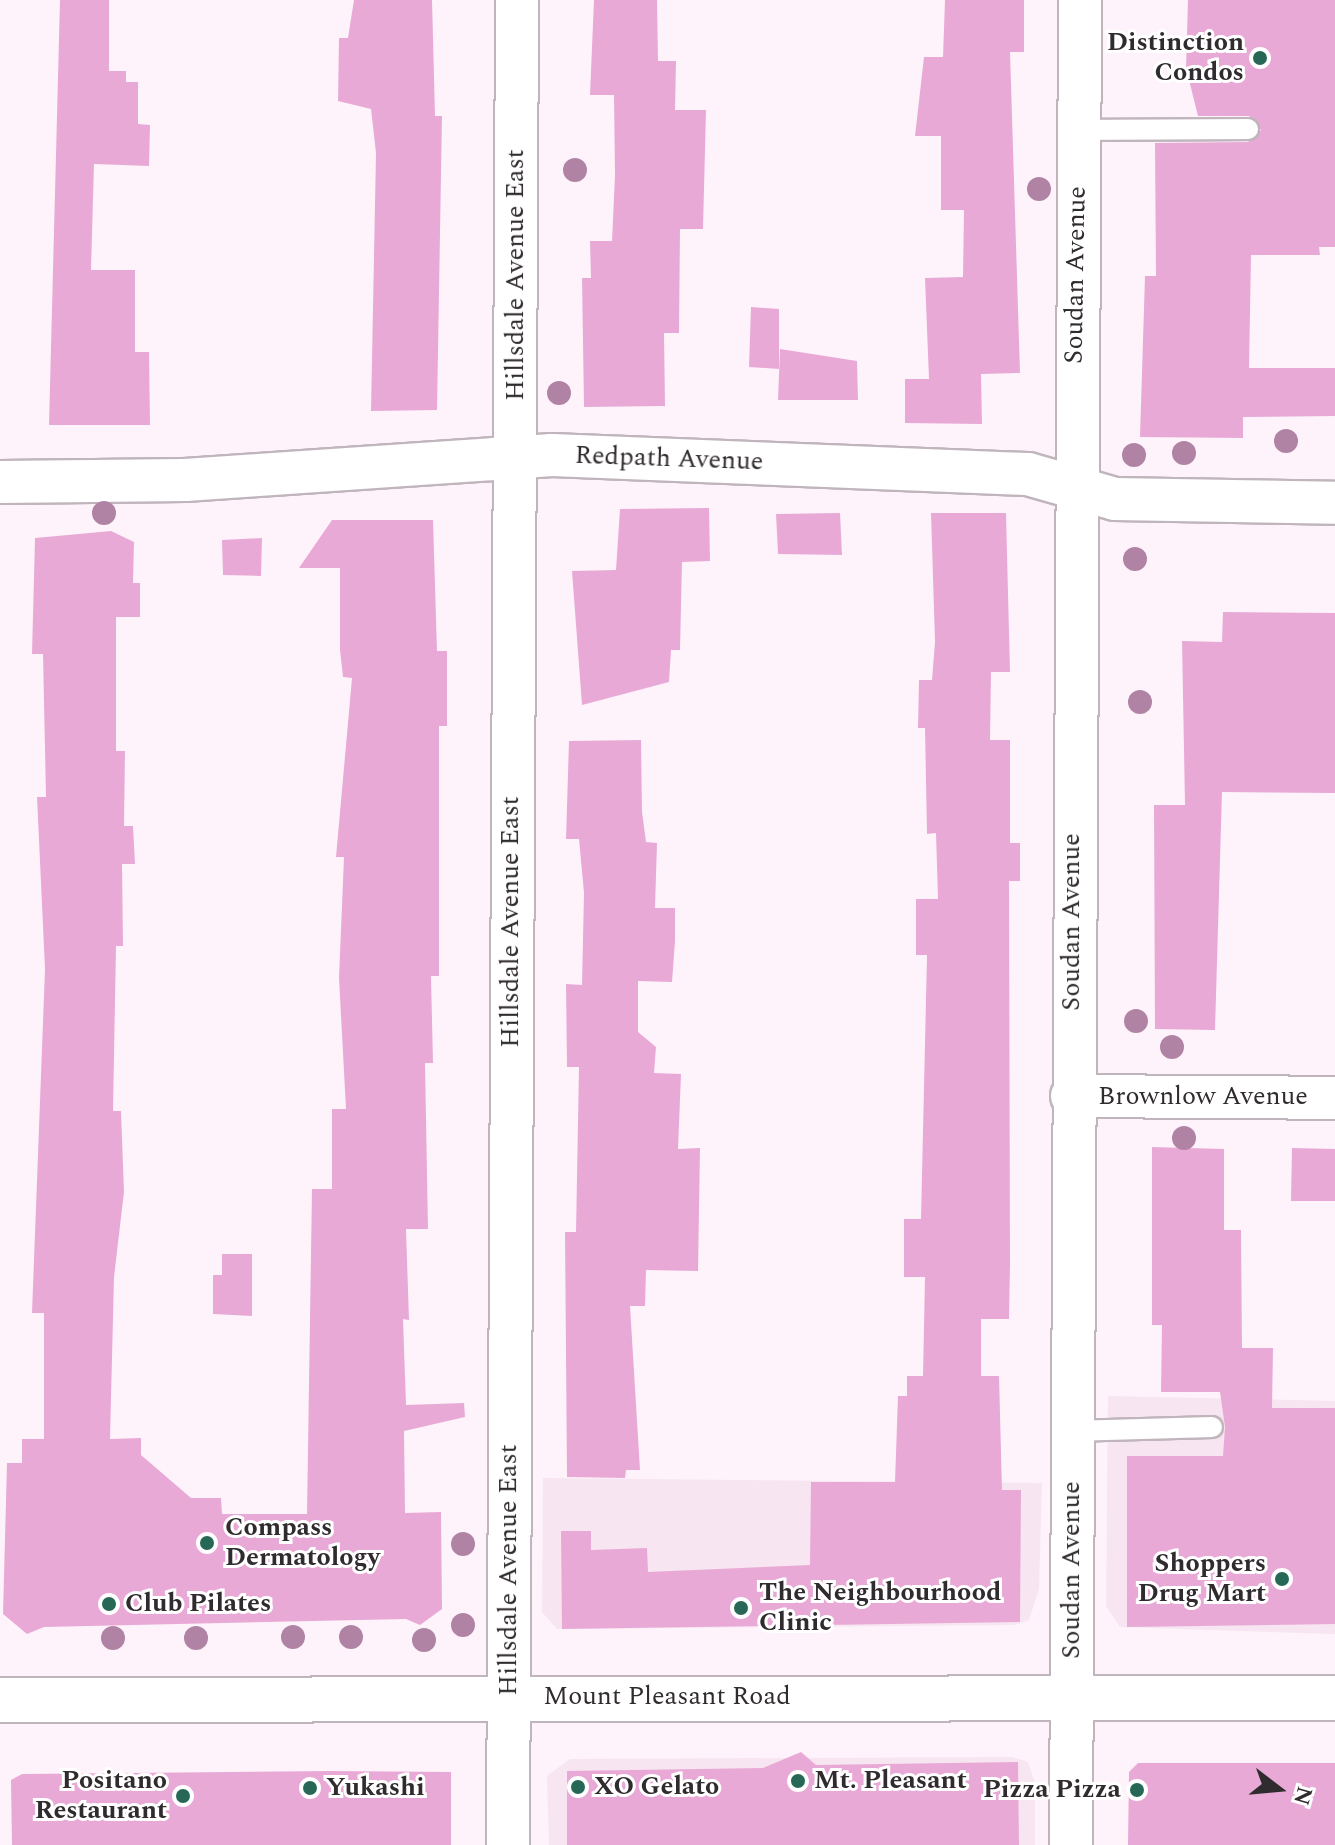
<!DOCTYPE html>
<html>
<head>
<meta charset="utf-8">
<style>
  body { margin:0 }
  #map { position:relative; width:1335px; height:1845px; overflow:hidden; background:#fef3fa; font-family:Spectral,serif }
  div>[style] { position:absolute }
  [style*='--x'] { left:calc(var(--x)*1px); top:calc(var(--y)*1px); width:calc(var(--w)*1px); rotate:calc(var(--a)*1deg) }
  .built>* { inset:0; background:#f7e5f1 }
  .building>* { inset:0; background:#e9a9d6 }
  .roads { filter:drop-shadow(2px 0 #c0b5bc) drop-shadow(-2px 0 #c0b5bc) drop-shadow(0 2px #c0b5bc) drop-shadow(0 -2px #c0b5bc) }
  .lane>* { height:20px; margin:-10px; padding:0 10px; transform-origin:10px; border-radius:10px; background:#fff }
  .street>* { height:42px; margin:-21px; padding:0 21px; transform-origin:21px; border-radius:21px; background:#fff }
  .secondary>* { height:44px; margin:-22px; padding:0 22px; transform-origin:22px; border-radius:22px; background:#fff }
  .trees>* { width:24px; height:24px; margin:-12px; border-radius:50%; background:#b083a5 }
  .dots>* { width:22px; height:22px; translate:-50% -50%; box-sizing:border-box; border:4px solid #fff; border-radius:50% }
  span { translate:-50% -50%; white-space:nowrap; text-align:center; line-height:1.15; -webkit-text-stroke:6px #fff; paint-order:stroke }
  .poi-label { font-size:26px; color:#302b2e; font-weight:700 }
  .right { translate:-100% -50%; text-align:right }
  .left { translate:0 -50%; text-align:left }
  .street-label { font-size:26px; color:#302b2e }
  .north { position:absolute; left:1239px; top:1749px; width:80px; height:80px; -webkit-text-stroke:6px #fff; paint-order:stroke; rotate:106deg; font-size:22px; font-weight:700; line-height:32px; text-align:center; color:#302b2e }
  .north::after { content:''; display:block; margin:auto; width:28px; height:36px; background:#302b2e; clip-path:polygon(50% 0,100% 100%,50% 72%,0 100%) }
</style>
</head>
<body>
<div id="map">
  <div class="built">
    <div style="clip-path:polygon(1108px 1396px,1335px 1401px,1335px 1634px,1120px 1627px,1106px 1606px)"></div>
    <div style="clip-path:polygon(543px 1478px,1042px 1483px,1039px 1589px,1029px 1620px,1015px 1625px,557px 1629px,542px 1612px)"></div>
    <div style="clip-path:polygon(1012px 1757px,1028px 1762px,1035px 1783px,1035px 1845px,549px 1845px,547px 1776px,570px 1759px)"></div>
  </div>
  <div class="building">
    <div style="clip-path:polygon(60px 0,109px 0,109px 71px,126px 71px,126px 82px,138px 82px,138px 124px,150px 125px,149px 166px,94px 164px,91px 270px,135px 270px,135px 352px,149px 352px,150px 425px,49px 425px)"></div>
    <div style="clip-path:polygon(354px 0,432px 0,435px 116px,442px 116px,437px 410px,371px 411px,376px 153px,371px 109px,338px 101px,339px 38px,348px 38px)"></div>
    <div style="clip-path:polygon(594px 0,657px 0,658px 61px,676px 61px,675px 110px,706px 110px,703px 229px,680px 229px,679px 333px,664px 333px,665px 406px,584px 407px,582px 278px,591px 278px,590px 241px,612px 241px,615px 175px,614px 95px,590px 95px)"></div>
    <div style="clip-path:polygon(945px 0,1024px 0,1024px 52px,1010px 52px,1020px 373px,981px 374px,982px 424px,905px 423px,905px 379px,929px 379px,925px 278px,963px 277px,964px 210px,941px 210px,941px 136px,915px 136px,924px 57px,943px 57px)"></div>
    <div style="clip-path:polygon(1188px 0,1335px 0,1335px 247px,1319px 247px,1320px 255px,1251px 255px,1249px 368px,1335px 368px,1335px 416px,1243px 417px,1243px 438px,1140px 437px,1145px 276px,1156px 276px,1155px 143px,1248px 142px,1261px 130px,1249px 116px,1198px 116px,1186px 68px)"></div>
    <div style="clip-path:polygon(751px 307px,779px 309px,779px 369px,749px 367px)"></div>
    <div style="clip-path:polygon(780px 349px,857px 361px,858px 400px,778px 400px)"></div>
    <div style="clip-path:polygon(709px 508px,710px 561px,682px 562px,680px 650px,671px 650px,669px 682px,582px 705px,572px 571px,616px 570px,620px 509px)"></div>
    <div style="clip-path:polygon(840px 513px,842px 555px,778px 554px,776px 514px)"></div>
    <div style="clip-path:polygon(931px 513px,1006px 513px,1010px 672px,991px 672px,990px 740px,1010px 740px,1010px 843px,1020px 843px,1020px 881px,1009px 881px,1010px 1264px,1009px 1319px,981px 1319px,981px 1376px,999px 1376px,1002px 1490px,1021px 1490px,1020px 1622px,562px 1629px,561px 1531px,591px 1531px,591px 1550px,647px 1548px,648px 1572px,810px 1565px,811px 1482px,895px 1482px,898px 1396px,907px 1396px,907px 1376px,923px 1376px,925px 1277px,904px 1277px,904px 1219px,921px 1219px,927px 955px,916px 955px,916px 899px,938px 899px,936px 833px,927px 834px,925px 728px,918px 728px,919px 680px,932px 680px,935px 642px)"></div>
    <div style="clip-path:polygon(332px 520px,433px 520px,437px 651px,447px 651px,447px 726px,439px 726px,439px 976px,431px 976px,433px 1063px,425px 1063px,428px 1229px,406px 1229px,409px 1320px,403px 1319px,406px 1405px,464px 1403px,465px 1417px,404px 1431px,405px 1513px,441px 1512px,442px 1609px,420px 1625px,406px 1619px,44px 1627px,27px 1634px,3px 1614px,7px 1463px,22px 1463px,22px 1439px,44px 1439px,44px 1313px,32px 1313px,45px 969px,37px 797px,46px 797px,43px 654px,32px 654px,35px 538px,111px 531px,134px 542px,133px 583px,140px 583px,140px 617px,116px 617px,116px 751px,125px 751px,124px 826px,133px 826px,135px 864px,122px 864px,123px 946px,116px 946px,113px 1111px,121px 1111px,124px 1192px,114px 1277px,110px 1439px,141px 1438px,141px 1455px,191px 1498px,221px 1498px,222px 1514px,307px 1514px,312px 1189px,332px 1189px,332px 1109px,346px 1109px,339px 978px,344px 857px,336px 857px,352px 678px,343px 677px,340px 650px,340px 568px,299px 568px)"></div>
    <div style="clip-path:polygon(262px 538px,261px 576px,223px 575px,222px 540px)"></div>
    <div style="clip-path:polygon(1223px 612px,1335px 613px,1335px 793px,1222px 792px,1215px 1030px,1155px 1029px,1154px 805px,1185px 805px,1182px 641px,1222px 642px)"></div>
    <div style="clip-path:polygon(641px 740px,642px 812px,646px 842px,657px 843px,655px 908px,675px 908px,675px 941px,672px 982px,638px 981px,638px 1032px,656px 1047px,654px 1073px,681px 1074px,678px 1149px,700px 1148px,698px 1271px,646px 1270px,645px 1306px,630px 1306px,640px 1470px,626px 1470px,625px 1478px,567px 1477px,565px 1232px,576px 1232px,579px 1067px,567px 1067px,566px 984px,582px 985px,584px 893px,579px 839px,566px 839px,569px 741px)"></div>
    <div style="clip-path:polygon(1152px 1147px,1224px 1149px,1224px 1230px,1241px 1230px,1242px 1348px,1273px 1348px,1272px 1408px,1335px 1408px,1335px 1624px,1127px 1627px,1127px 1456px,1223px 1456px,1225px 1427px,1220px 1392px,1161px 1392px,1162px 1325px,1152px 1325px)"></div>
    <div style="clip-path:polygon(1292px 1148px,1335px 1149px,1335px 1201px,1291px 1201px)"></div>
    <div style="clip-path:polygon(222px 1254px,252px 1254px,252px 1316px,213px 1314px,213px 1275px,222px 1275px)"></div>
    <div style="clip-path:polygon(801px 1752px,816px 1765px,1018px 1762px,1019px 1845px,567px 1845px,567px 1771px,763px 1768px)"></div>
    <div style="clip-path:polygon(1138px 1763px,1335px 1763px,1335px 1845px,1128px 1845px,1129px 1772px)"></div>
    <div style="clip-path:polygon(328px 1771px,451px 1772px,451px 1845px,12px 1845px,11px 1780px,22px 1774px)"></div>
  </div>
  <div class="roads">
    <div class="lane">
      <div style="--x:1078;--y:130;--w:170;--a:-0.3"></div>
      <div style="--x:1072;--y:1431;--w:140;--a:-1.6"></div>
    </div>
    <div class="street">
      <div style="--x:0;--y:482;--w:185;--a:-0.6"></div>
      <div style="--x:185;--y:480;--w:368;--a:-3.9"></div>
      <div style="--x:552;--y:455;--w:476;--a:2.3"></div>
      <div style="--x:1028;--y:474;--w:91;--a:16"></div>
      <div style="--x:1115;--y:499;--w:220;--a:1"></div>
      <div style="--x:1072;--y:1096;--w:263;--a:0.4"></div>
      <div style="--x:508;--y:1845;--w:1845;--a:-89.72"></div>
      <div style="--x:1071;--y:1845;--w:1845;--a:-89.72"></div>
    </div>
    <div class="secondary">
      <div style="--x:0;--y:1700;--w:1335;--a:-0.09"></div>
    </div>
  </div>
  <div class="trees">
    <div style="left:575px;top:170px"></div>
    <div style="left:1039px;top:189px"></div>
    <div style="left:559px;top:393px"></div>
    <div style="left:1286px;top:441px"></div>
    <div style="left:1184px;top:453px"></div>
    <div style="left:1134px;top:455px"></div>
    <div style="left:104px;top:513px"></div>
    <div style="left:1135px;top:559px"></div>
    <div style="left:1140px;top:702px"></div>
    <div style="left:1136px;top:1021px"></div>
    <div style="left:1172px;top:1047px"></div>
    <div style="left:1184px;top:1138px"></div>
    <div style="left:463px;top:1544px"></div>
    <div style="left:463px;top:1625px"></div>
    <div style="left:293px;top:1637px"></div>
    <div style="left:351px;top:1637px"></div>
    <div style="left:113px;top:1638px"></div>
    <div style="left:196px;top:1638px"></div>
    <div style="left:424px;top:1640px"></div>
  </div>
  <div class="dots">
    <div style="left:1260px;top:58px;background:#276755"></div>
    <div style="left:207px;top:1543px;background:#276755"></div>
    <div style="left:1282px;top:1579px;background:#276755"></div>
    <div style="left:109px;top:1604px;background:#276755"></div>
    <div style="left:741px;top:1608px;background:#276755"></div>
    <div style="left:798px;top:1781px;background:#276755"></div>
    <div style="left:578px;top:1787px;background:#276755"></div>
    <div style="left:310px;top:1788px;background:#276755"></div>
    <div style="left:1137px;top:1790px;background:#276755"></div>
    <div style="left:183px;top:1796px;background:#276755"></div>
  </div>
  <div class="poi-label">
    <span class="right" style="left:1244px;top:58px">Distinction<br>Condos</span>
    <span class="left" style="left:225px;top:1543px">Compass<br>Dermatology</span>
    <span class="right" style="left:1266px;top:1579px">Shoppers<br>Drug Mart</span>
    <span class="left" style="left:759px;top:1608px">The Neighbourhood<br>Clinic</span>
    <span class="left" style="left:125px;top:1604px">Club Pilates</span>
    <span class="right" style="left:167px;top:1796px">Positano<br>Restaurant</span>
    <span class="left" style="left:814px;top:1781px">Mt. Pleasant</span>
    <span class="left" style="left:594px;top:1787px">XO Gelato</span>
    <span class="left" style="left:326px;top:1788px">Yukashi</span>
    <span class="right" style="left:1121px;top:1790px">Pizza Pizza</span>
  </div>
  <div class="street-label">
    <span style="left:516px;top:275px;rotate:-90deg">Hillsdale Avenue East</span>
    <span style="left:1076px;top:275px;rotate:-89deg">Soudan Avenue</span>
    <span style="left:669px;top:459px;rotate:2deg">Redpath Avenue</span>
    <span style="left:511px;top:922px;rotate:-90deg">Hillsdale Avenue East</span>
    <span style="left:1072px;top:922px;rotate:-90deg">Soudan Avenue</span>
    <span style="left:1203px;top:1097px">Brownlow Avenue</span>
    <span style="left:509px;top:1570px;rotate:-90deg">Hillsdale Avenue East</span>
    <span style="left:1072px;top:1570px;rotate:-90deg">Soudan Avenue</span>
    <span style="left:667px;top:1697px">Mount Pleasant Road</span>
  </div>
  <div class="north">N</div>
</div>
</body>
</html>
